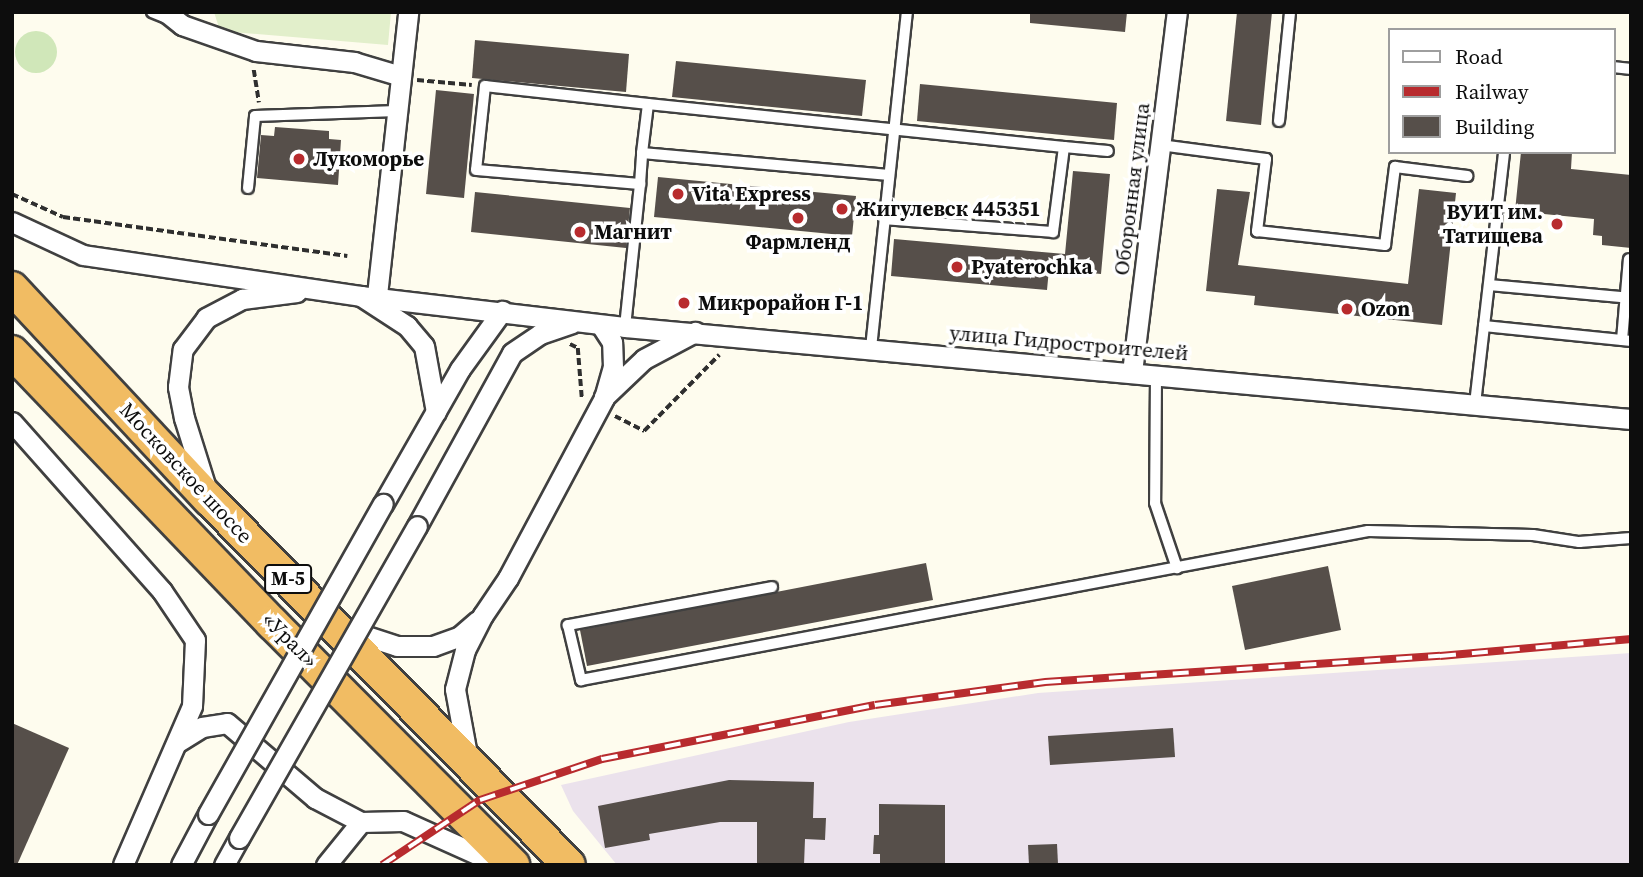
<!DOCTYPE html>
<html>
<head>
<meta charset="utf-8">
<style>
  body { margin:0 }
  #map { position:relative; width:1643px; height:877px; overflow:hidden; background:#fefcee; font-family:"Source Serif 4",serif }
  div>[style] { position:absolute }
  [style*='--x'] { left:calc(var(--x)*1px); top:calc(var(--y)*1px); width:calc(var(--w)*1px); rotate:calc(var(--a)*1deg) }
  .industrial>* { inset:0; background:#ebe2ec }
  .green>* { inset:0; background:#d0e7b9 }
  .round { border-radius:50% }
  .pitch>* { inset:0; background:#e2efcb }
  .building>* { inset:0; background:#564f4a }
  .path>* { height:3.5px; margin-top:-1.75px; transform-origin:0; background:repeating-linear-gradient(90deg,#2f2f2f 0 7px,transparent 0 10.5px) }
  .roads { filter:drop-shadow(2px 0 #404040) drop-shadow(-2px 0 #404040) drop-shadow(0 2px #404040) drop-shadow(0 -2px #404040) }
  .service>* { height:10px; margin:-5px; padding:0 5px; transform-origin:5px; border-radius:5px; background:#fff }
  .minor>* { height:19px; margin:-9.5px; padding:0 9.5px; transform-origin:9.5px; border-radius:9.5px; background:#fff }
  .trunk>* { height:32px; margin:-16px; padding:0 16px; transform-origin:16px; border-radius:16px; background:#f1bc63 }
  .rail>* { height:8px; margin-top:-4px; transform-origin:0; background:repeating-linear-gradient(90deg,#fff 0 16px,#b82b2e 0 32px); box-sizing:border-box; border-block:2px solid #b82b2e }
  .bridges { filter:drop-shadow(2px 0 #404040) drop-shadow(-2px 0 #404040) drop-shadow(0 2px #404040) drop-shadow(0 -2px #404040) }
  .minor-bridge>* { height:19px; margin:-9.5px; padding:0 9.5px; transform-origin:9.5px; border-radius:9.5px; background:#fff }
  .dots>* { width:19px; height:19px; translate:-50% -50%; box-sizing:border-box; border:4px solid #fff; border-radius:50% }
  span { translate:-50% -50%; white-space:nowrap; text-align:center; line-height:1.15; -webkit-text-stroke:7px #fff; paint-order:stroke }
  .shield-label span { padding:2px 5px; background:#fff; border:2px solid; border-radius:5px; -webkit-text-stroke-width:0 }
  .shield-label { font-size:19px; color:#0d0d0d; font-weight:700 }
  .poi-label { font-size:21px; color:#0d0d0d; font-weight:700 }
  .left { translate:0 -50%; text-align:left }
  .right { translate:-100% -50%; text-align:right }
  .street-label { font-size:21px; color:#0d0d0d }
  .frame { position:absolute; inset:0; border:14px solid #0d0d0d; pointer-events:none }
  .legend { position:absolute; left:1388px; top:28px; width:228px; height:126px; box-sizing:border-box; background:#fff; border:2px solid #9e9e9e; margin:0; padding:9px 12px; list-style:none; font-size:21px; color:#0d0d0d }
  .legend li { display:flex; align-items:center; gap:14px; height:35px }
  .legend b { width:35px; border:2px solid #9e9e9e }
</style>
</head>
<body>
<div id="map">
  <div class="industrial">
    <div style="clip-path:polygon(1631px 653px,1631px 865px,617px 865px,573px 811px,561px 785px,849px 722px,1038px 693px)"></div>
  </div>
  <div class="green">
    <div class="round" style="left:15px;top:31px;width:42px;height:42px"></div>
  </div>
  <div class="pitch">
    <div style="clip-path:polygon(214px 12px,391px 12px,388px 45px,220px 31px)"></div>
  </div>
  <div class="building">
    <div style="clip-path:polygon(1030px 12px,1127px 12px,1125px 32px,1030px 23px)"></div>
    <div style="clip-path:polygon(1237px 12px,1272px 12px,1261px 125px,1226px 121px)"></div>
    <div style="clip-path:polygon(475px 40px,629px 54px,626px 92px,472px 78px)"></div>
    <div style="clip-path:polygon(676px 61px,866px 80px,862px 116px,672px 97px)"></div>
    <div style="clip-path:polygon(920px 84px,1117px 103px,1114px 140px,917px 121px)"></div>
    <div style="clip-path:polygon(436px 90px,474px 94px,464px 198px,426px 194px)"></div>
    <div style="clip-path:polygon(275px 127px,329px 131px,329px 139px,341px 140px,338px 185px,257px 178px,261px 135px,274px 136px)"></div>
    <div style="clip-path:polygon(1521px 152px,1572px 152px,1571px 169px,1631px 175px,1631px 248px,1602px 245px,1602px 236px,1593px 235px,1594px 219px,1515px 211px)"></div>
    <div style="clip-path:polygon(1073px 171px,1110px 174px,1101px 274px,1049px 269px,1047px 290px,891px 276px,894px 239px,1065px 254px)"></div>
    <div style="clip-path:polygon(658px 177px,856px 196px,852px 236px,654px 217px)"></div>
    <div style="clip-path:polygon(1217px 189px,1250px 192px,1238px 265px,1408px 284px,1419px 189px,1456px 193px,1442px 325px,1254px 305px,1255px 296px,1206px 291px)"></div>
    <div style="clip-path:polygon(475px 192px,630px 208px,626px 248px,471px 232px)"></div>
    <div style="clip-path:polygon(926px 563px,933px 600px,587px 666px,580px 630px)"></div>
    <div style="clip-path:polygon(1328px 566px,1341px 630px,1245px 650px,1232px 586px)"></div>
    <div style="clip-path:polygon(12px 723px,69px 748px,17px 865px,12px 865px)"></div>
    <div style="clip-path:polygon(1173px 728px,1175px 757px,1050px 765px,1048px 736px)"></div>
    <div style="clip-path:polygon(729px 780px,814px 782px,813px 818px,826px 818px,825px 840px,805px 839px,804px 865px,757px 865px,757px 822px,720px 822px,649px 834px,650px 840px,605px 848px,598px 806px)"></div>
    <div style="clip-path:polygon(879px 804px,945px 805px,945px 865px,880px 865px,880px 854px,873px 854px,874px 835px,879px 835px)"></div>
    <div style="clip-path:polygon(1057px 844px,1058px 864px,1029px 865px,1028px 845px)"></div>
  </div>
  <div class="path">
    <div style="--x:254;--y:70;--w:33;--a:81"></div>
    <div style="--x:417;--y:80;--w:55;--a:5.2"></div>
    <div style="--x:12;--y:194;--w:56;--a:24.3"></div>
    <div style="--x:63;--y:217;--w:287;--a:7.8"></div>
    <div style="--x:570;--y:344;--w:9;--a:27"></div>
    <div style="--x:578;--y:348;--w:50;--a:85.4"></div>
    <div style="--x:615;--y:416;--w:33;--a:27"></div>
    <div style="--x:644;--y:431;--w:107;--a:-45.4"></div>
  </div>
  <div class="roads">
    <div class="service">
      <div style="--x:152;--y:12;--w:18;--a:22"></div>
      <div style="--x:1613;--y:67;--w:18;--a:6"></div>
      <div style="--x:648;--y:104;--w:418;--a:5.9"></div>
      <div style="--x:1064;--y:147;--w:86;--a:97.4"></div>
      <div style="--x:1053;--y:232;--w:169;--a:-175.6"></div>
      <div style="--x:1279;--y:121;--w:110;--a:-84.2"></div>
      <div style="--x:1160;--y:145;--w:107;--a:7.5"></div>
      <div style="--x:1266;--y:159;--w:73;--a:97.1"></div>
      <div style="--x:1257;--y:231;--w:129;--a:6.2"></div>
      <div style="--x:1385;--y:245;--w:79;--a:-82.7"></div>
      <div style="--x:1395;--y:167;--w:73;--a:7.1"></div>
      <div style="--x:1064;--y:147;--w:44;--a:5.2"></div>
      <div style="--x:642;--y:153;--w:248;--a:5.1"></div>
      <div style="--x:248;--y:188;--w:72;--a:-84.4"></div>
      <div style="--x:255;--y:116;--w:142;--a:-2"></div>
      <div style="--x:1489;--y:285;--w:143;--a:5.2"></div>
      <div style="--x:1484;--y:326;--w:175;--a:-83.4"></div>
      <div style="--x:625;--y:327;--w:144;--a:-84"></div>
      <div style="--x:640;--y:184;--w:31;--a:-86"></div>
      <div style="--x:642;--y:153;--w:49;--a:-83"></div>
      <div style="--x:648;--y:104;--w:164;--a:-173.7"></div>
      <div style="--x:485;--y:86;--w:84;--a:96.1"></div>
      <div style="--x:476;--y:170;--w:165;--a:4.9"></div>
      <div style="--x:1622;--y:340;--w:81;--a:-85.1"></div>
      <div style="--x:871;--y:348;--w:338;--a:-83.9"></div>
      <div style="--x:1156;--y:375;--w:128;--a:90.4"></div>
      <div style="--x:1155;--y:503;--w:69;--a:71.3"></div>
      <div style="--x:1475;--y:404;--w:79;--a:-83.4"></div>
      <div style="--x:1484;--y:326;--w:148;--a:5.8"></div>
      <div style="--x:772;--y:587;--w:208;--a:169.4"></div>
      <div style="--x:568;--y:625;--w:57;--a:76.7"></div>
      <div style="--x:581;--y:680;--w:801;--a:-10.72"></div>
      <div style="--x:1368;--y:531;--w:165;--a:1.4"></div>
      <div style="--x:1533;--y:535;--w:47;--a:8.7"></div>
      <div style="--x:1579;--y:542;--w:52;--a:-4.4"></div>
    </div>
    <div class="minor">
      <div style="--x:166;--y:12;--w:21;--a:39"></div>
      <div style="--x:182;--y:25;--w:78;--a:19.4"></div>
      <div style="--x:256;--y:51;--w:99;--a:6.4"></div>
      <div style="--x:354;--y:62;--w:49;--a:16.6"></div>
      <div style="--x:12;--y:222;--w:78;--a:24.9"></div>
      <div style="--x:83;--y:255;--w:281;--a:8.4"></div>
      <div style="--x:361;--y:296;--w:266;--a:6.7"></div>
      <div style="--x:625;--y:327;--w:1010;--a:5.23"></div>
      <div style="--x:377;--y:295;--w:285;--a:-83.7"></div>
      <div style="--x:361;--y:296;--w:55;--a:33.1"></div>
      <div style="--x:407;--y:326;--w:26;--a:50"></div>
      <div style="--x:424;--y:346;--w:67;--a:79.7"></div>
      <div style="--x:1132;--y:372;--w:363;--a:-82.9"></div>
      <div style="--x:604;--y:397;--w:55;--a:-43.5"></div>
      <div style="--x:644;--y:359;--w:58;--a:-27.9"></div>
      <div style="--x:12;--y:422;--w:226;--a:48.4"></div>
      <div style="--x:162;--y:591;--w:59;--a:56"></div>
      <div style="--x:195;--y:640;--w:66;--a:92.6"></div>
      <div style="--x:192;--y:706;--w:173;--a:113.5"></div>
      <div style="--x:206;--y:488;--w:73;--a:-107.4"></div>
      <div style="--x:184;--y:418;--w:32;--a:-101"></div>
      <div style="--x:178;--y:387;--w:38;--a:-83"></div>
      <div style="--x:183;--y:349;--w:39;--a:-53"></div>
      <div style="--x:206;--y:318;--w:41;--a:-27.8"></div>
      <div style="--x:242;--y:299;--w:55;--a:-7.3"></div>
      <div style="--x:383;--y:504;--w:155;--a:-60.3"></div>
      <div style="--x:460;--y:369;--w:72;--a:-54.1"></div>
      <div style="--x:417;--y:526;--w:197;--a:-61.2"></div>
      <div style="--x:512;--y:353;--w:34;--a:-34"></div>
      <div style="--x:540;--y:334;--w:34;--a:-19"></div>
      <div style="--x:342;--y:628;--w:58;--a:18.1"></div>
      <div style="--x:397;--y:646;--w:36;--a:0"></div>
      <div style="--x:433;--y:646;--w:29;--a:-20"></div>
      <div style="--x:460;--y:636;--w:23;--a:-41"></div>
      <div style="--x:178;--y:742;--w:28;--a:-32"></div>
      <div style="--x:202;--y:727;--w:25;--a:-9"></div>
      <div style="--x:227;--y:723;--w:116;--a:40.4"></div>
      <div style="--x:315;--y:798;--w:52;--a:27.6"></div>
      <div style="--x:468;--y:760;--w:72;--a:-100.4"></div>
      <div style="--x:455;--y:689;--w:40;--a:-75.6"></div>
      <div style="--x:465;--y:650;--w:39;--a:-63"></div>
      <div style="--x:483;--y:615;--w:45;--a:-56"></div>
      <div style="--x:508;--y:578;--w:204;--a:-61.9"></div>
      <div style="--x:604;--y:398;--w:32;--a:-74"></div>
      <div style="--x:613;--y:367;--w:25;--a:-92"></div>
      <div style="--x:612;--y:342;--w:20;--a:-123"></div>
      <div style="--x:181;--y:865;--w:58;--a:-62.1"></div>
      <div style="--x:224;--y:865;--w:31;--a:-61"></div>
      <div style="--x:326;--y:865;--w:55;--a:-50.9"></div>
      <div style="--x:361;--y:822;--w:42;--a:-1.4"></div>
      <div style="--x:403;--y:821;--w:107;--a:24.2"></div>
    </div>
    <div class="trunk">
      <div style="--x:12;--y:288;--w:289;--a:47"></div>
      <div style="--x:209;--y:499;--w:513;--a:45.47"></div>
      <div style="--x:12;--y:352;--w:376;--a:46.2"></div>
      <div style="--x:272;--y:623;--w:342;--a:45.1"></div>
    </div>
  </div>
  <div class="rail">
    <div style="--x:382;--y:865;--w:118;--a:-33.6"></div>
    <div style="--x:480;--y:800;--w:129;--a:-18.6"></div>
    <div style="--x:602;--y:759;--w:278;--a:-11.2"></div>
    <div style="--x:875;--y:705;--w:172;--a:-7.7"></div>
    <div style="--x:1045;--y:682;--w:396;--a:-3.8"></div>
    <div style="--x:1440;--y:656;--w:192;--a:-5.1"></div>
  </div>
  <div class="bridges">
    <div class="minor-bridge">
      <div style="--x:208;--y:814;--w:356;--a:-60.6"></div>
      <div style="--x:239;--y:838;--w:359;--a:-60.3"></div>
    </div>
  </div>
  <div class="dots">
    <div style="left:299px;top:159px;background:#b82b2e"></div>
    <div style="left:678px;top:194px;background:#b82b2e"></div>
    <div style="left:842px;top:209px;background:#b82b2e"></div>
    <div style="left:798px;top:218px;background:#b82b2e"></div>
    <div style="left:1557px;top:224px;background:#b82b2e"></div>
    <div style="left:580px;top:232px;background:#b82b2e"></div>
    <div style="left:957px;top:267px;background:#b82b2e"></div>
    <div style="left:684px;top:303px;background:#b82b2e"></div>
    <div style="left:1347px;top:309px;background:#b82b2e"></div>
  </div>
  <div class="shield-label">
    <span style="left:288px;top:579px">М-5</span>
  </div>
  <div class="poi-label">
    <span class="left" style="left:313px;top:159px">Лукоморье</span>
    <span class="left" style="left:692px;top:194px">Vita Express</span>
    <span class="left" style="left:856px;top:209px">Жигулевск 445351</span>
    <span class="right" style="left:1543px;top:224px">ВУИТ им.<br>Татищева</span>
    <span class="left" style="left:594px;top:232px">Магнит</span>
    <span style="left:798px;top:242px">Фармленд</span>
    <span class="left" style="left:971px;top:267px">Pyaterochka</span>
    <span class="left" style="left:698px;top:303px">Микрорайон Г-1</span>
    <span class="left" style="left:1361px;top:309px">Ozon</span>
  </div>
  <div class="street-label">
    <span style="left:1132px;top:189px;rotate:-83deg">Оборонная улица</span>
    <span style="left:1069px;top:343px;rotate:5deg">улица Гидростроителей</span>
    <span style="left:186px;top:473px;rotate:47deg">Московское шоссе</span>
    <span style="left:290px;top:640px;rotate:45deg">«Урал»</span>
  </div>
  <div class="frame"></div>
  <ul class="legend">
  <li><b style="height:9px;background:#fff"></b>Road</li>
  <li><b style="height:9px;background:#b82b2e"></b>Railway</li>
  <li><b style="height:19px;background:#564f4a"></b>Building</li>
  </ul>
</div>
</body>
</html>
